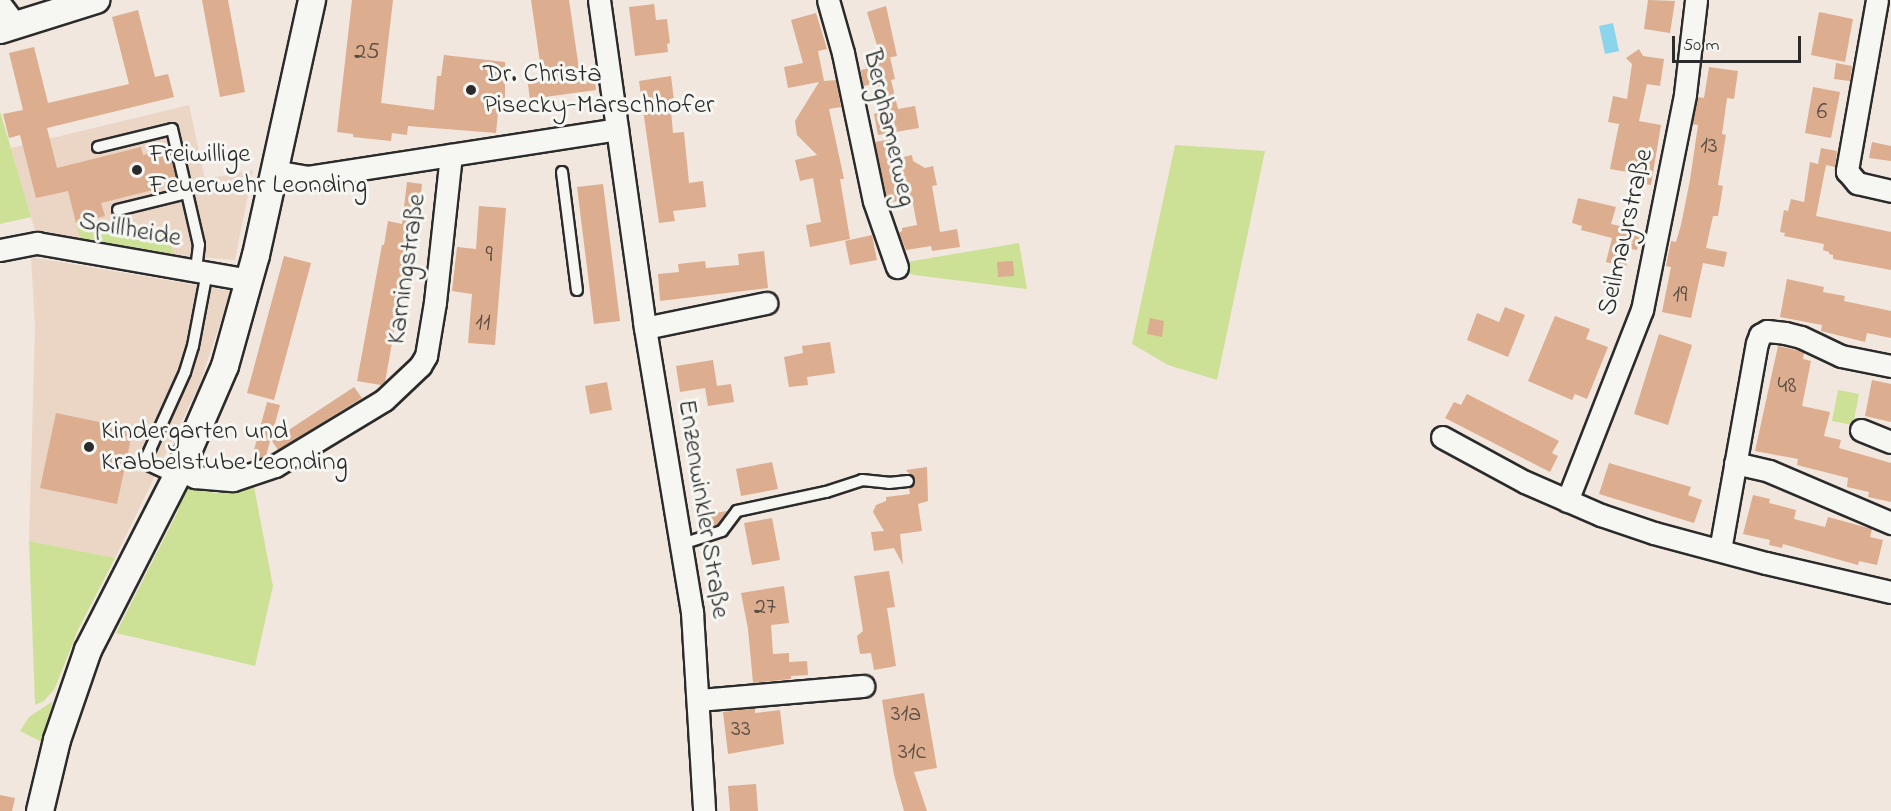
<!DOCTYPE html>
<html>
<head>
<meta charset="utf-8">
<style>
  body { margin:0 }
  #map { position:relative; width:1891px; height:811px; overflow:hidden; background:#f1e7de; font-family:"Indie Flower",sans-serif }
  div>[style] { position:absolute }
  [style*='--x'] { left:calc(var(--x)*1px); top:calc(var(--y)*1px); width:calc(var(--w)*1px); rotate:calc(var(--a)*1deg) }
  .built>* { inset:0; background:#ebd6c6 }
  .green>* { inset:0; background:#cce196 }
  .water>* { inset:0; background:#8bd5ec }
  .building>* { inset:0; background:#dcad8e }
  .roads { filter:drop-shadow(2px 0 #2b2b2b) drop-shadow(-2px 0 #2b2b2b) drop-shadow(0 2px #2b2b2b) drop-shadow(0 -2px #2b2b2b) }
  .service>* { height:10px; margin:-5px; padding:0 5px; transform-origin:5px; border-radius:5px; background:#f6f6f2 }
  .minor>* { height:21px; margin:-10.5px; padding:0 10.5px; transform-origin:10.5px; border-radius:10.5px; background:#f6f6f2 }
  .tertiary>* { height:26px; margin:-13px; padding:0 13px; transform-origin:13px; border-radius:13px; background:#f6f6f2 }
  .dots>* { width:16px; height:16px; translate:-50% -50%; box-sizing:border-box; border:3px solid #f6f6f2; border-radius:50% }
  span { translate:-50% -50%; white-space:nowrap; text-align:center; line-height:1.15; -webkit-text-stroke:6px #f6f6f2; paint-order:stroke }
  .number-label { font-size:24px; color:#574c44 }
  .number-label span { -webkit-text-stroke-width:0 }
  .poi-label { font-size:27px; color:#2b2b2b }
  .left { translate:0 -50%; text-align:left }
  .street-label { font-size:27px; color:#2b2b2b }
  .scale { position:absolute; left:1672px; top:36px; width:129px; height:27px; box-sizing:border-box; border:3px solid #2b2b2b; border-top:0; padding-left:8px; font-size:18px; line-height:21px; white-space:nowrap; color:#2b2b2b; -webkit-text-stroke:4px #f6f6f2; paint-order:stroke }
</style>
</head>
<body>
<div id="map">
  <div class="built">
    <div style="clip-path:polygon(189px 105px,205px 179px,253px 170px,235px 260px,174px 255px,35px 231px,11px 148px)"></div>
    <div style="clip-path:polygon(31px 257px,231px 291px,199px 386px,115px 558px,29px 541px,35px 327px)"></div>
  </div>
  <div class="green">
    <div style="clip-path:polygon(0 111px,31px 217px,0 224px)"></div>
    <div style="clip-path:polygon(1175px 145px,1265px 151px,1217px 380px,1168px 365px,1132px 344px)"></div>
    <div style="clip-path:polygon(113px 221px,115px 230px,132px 226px,136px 240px,166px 232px,174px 254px,80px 238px,77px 228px)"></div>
    <div style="clip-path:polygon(1019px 243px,1027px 289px,914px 275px,906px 272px,901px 263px)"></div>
    <div style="clip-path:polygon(1838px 390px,1859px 394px,1853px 425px,1832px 421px)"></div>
    <div style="clip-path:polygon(192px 485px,210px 485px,208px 492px,216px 493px,254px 487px,273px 586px,255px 666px,116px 633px,179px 509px,170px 508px,183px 489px)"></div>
    <div style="clip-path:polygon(29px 541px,115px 558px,78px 630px,55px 688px,44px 701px,35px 705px)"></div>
    <div style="clip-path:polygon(53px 701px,42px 742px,20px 731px,29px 717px)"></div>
  </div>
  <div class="water">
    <div style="clip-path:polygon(1613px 23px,1619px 51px,1605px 54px,1599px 26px)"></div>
  </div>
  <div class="building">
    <div style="clip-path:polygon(202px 0,228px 0,245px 92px,220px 97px)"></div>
    <div style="clip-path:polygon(352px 0,393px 0,381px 103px,434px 110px,437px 76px,441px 76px,444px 55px,505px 62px,505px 104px,499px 103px,496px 133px,408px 126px,407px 135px,392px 133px,391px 141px,353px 137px,353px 134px,337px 132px)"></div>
    <div style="clip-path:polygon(531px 0,569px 0,580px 76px,594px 74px,596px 90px,530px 99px,527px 78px,542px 76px)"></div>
    <div style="clip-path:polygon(1648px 0,1675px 1px,1670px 33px,1644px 29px)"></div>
    <div style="clip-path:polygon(654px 4px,656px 20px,667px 19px,670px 43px,667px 44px,668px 52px,635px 56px,629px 7px)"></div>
    <div style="clip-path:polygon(886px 6px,897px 56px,881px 59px,867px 12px)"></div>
    <div style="clip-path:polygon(138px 10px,155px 77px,168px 74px,174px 97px,47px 128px,57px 168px,141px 147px,143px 155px,169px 149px,177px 184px,101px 203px,105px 216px,76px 223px,68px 191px,36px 198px,20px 135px,9px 138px,3px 114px,23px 110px,9px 53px,34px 47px,48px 103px,129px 84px,112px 17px)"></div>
    <div style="clip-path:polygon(1819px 12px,1853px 19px,1845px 62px,1811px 55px)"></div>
    <div style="clip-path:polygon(816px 13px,827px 49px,818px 51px,824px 81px,836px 80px,841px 107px,829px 109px,844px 179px,840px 179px,850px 239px,810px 247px,806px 225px,821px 222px,813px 178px,800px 181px,795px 160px,817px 155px,797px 135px,795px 121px,819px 82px,788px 88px,784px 67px,803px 63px,791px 20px)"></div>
    <div style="clip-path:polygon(1639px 49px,1643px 56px,1664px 59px,1660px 86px,1647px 84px,1639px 121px,1661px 125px,1651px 185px,1631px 182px,1633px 173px,1610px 169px,1619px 124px,1608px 122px,1613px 96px,1627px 99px,1632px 64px,1626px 58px)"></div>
    <div style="clip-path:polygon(890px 57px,895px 79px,891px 80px,898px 109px,915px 106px,919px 128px,878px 135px,874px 114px,880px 112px,873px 84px,863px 86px,861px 70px,866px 69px,864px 63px)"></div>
    <div style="clip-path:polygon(1836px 63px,1852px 66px,1850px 81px,1834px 79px)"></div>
    <div style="clip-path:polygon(1709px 67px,1738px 71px,1734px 99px,1727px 98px,1722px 134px,1726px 135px,1718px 185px,1723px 186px,1718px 216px,1713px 216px,1706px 248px,1727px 252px,1724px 267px,1703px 263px,1691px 318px,1662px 312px,1671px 267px,1666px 266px,1671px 241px,1676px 242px,1681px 225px,1690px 180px,1698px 125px,1692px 124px,1697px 97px,1704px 98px)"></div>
    <div style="clip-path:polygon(671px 76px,674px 100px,670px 100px,673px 133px,684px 132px,689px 183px,703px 181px,706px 207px,673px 211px,675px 221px,659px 223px,639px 81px)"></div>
    <div style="clip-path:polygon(1813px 87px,1840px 92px,1831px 138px,1805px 133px)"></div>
    <div style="clip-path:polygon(891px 139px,895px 159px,912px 155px,913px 161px,925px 168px,933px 166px,937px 185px,932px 186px,940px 232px,957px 229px,960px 247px,932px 251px,931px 246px,906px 250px,899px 233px,902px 231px,902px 228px,917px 225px,912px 198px,888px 203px,875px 142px)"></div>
    <div style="clip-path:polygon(1872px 142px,1891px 146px,1891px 161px,1869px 158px)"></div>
    <div style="clip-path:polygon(1821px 148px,1837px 151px,1835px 167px,1826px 165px,1816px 216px,1891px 232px,1891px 270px,1833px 259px,1833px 255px,1829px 254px,1829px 252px,1823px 250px,1824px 244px,1784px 236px,1785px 233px,1780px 232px,1784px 210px,1788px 211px,1791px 199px,1804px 202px,1810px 162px,1818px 164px)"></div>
    <div style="clip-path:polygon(407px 182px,422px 184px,418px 227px,414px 250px,409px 249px,385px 382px,381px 385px,357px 381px,382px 245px,384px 245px,388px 221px,402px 224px)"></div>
    <div style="clip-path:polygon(603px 184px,620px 321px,594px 324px,577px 187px)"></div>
    <div style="clip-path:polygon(1578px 198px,1616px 207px,1611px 224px,1641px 231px,1637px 250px,1630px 249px,1626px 267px,1606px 262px,1612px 238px,1581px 230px,1582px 226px,1572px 223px)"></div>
    <div style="clip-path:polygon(479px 206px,506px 208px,495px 345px,468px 343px,472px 294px,452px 291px,457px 247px,476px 249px)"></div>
    <div style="clip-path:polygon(872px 235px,877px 260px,850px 265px,845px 241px)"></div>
    <div style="clip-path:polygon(764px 251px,768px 288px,660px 301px,658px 274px,679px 272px,678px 264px,705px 261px,706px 268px,739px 265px,738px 254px)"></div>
    <div style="clip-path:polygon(284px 256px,311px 263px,274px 400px,247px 393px)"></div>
    <div style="clip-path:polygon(1013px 261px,1014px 276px,998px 277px,997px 262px)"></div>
    <div style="clip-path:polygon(1787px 279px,1824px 287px,1823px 292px,1845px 296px,1844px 301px,1891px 311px,1891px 338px,1867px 333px,1865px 342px,1821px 331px,1822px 325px,1780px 317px)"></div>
    <div style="clip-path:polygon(1505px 307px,1525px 315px,1508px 357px,1467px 340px,1477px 313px,1499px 322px)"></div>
    <div style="clip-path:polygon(1555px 316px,1590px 329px,1586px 339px,1608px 347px,1587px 399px,1575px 394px,1572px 400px,1528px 381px)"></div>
    <div style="clip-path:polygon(1150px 318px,1164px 321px,1162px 337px,1147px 334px)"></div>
    <div style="clip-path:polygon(1659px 334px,1692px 345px,1668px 425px,1634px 414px)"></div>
    <div style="clip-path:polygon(830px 342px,835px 373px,807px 377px,808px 385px,789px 387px,784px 357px,803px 353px,802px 346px)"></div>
    <div style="clip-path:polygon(1778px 346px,1800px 351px,1804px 353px,1803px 359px,1811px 361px,1802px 406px,1830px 412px,1824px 436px,1841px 440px,1839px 448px,1891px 463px,1891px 502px,1868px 497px,1869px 492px,1847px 487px,1848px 478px,1797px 465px,1798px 459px,1755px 451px)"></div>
    <div style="clip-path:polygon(713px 360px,717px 386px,731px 384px,734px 402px,708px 406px,705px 388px,680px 392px,676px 366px)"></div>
    <div style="clip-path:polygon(1872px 380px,1891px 384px,1891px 422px,1865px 416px)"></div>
    <div style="clip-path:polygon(607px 382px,612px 410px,590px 414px,585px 386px)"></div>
    <div style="clip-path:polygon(354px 387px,362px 398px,278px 450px,272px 441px)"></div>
    <div style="clip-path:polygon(1467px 394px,1559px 441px,1552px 453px,1558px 456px,1550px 472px,1445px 418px,1454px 402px,1461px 405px)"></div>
    <div style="clip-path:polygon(267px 402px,280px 405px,266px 456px,251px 461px)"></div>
    <div style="clip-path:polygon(56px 413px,133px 429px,117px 504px,40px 488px)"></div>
    <div style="clip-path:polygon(772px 462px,778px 489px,741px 496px,736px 469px)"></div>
    <div style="clip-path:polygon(1609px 463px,1691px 487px,1688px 495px,1702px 500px,1694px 523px,1599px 494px)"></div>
    <div style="clip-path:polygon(927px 467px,928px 501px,918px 504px,922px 531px,900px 534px,903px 565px,894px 548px,874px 551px,871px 532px,884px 531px,873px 512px,876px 505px,886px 501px,886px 497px,910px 494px,909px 488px,915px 485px,915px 480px,906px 470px)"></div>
    <div style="clip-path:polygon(1753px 495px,1770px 499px,1769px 503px,1796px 510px,1794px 519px,1825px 527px,1828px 517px,1872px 529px,1870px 537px,1883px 540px,1877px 565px,1859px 561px,1858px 565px,1783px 544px,1782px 548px,1769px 545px,1770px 540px,1743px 534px)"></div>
    <div style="clip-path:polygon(727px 511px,717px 525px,701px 530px,698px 516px)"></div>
    <div style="clip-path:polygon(772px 518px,780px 560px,752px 565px,744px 523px)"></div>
    <div style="clip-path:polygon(889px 571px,895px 607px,887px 608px,896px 666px,874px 670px,871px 653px,860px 654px,857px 636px,863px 631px,854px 576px)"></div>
    <div style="clip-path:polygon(784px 586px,789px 623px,771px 625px,773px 654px,789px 653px,789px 662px,807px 661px,808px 675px,791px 676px,791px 679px,753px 683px,748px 629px,741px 593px)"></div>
    <div style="clip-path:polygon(924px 693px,937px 768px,914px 772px,927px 811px,904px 811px,894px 775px,882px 700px)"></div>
    <div style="clip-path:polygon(755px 708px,755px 713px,780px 710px,784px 744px,728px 754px,723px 712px)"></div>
    <div style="clip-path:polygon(756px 784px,758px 811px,730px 811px,728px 786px)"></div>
    <div style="clip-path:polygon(0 795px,15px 798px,12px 811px,0 811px)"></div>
  </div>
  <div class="roads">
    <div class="service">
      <div style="--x:98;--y:147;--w:76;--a:-13.7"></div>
      <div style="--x:172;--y:129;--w:66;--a:76.8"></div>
      <div style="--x:187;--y:193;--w:71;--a:166.2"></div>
      <div style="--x:562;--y:172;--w:119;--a:82.8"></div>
      <div style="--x:187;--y:193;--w:53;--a:77"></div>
      <div style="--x:199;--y:245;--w:25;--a:97"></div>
      <div style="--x:176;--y:478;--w:35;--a:-155"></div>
      <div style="--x:144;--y:463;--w:100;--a:-65.7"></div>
      <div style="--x:185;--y:372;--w:27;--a:-73"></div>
      <div style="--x:193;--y:346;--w:75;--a:-79.3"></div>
      <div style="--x:682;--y:544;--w:42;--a:-18"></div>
      <div style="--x:722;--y:531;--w:25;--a:-53"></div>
      <div style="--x:737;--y:511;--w:91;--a:-12.1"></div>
      <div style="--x:826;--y:492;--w:38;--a:-18"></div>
      <div style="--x:862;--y:480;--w:27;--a:6"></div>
      <div style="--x:889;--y:483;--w:19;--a:-6"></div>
    </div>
    <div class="minor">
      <div style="--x:599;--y:0;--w:325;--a:82"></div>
      <div style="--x:644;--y:322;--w:294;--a:80.6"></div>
      <div style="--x:692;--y:612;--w:199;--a:86.5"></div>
      <div style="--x:828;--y:0;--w:55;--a:74.2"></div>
      <div style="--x:843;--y:53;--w:151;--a:78.2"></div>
      <div style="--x:874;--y:201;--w:70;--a:70.8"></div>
      <div style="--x:1877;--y:0;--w:174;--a:100"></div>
      <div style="--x:1847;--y:171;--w:16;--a:50"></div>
      <div style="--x:1857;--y:183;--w:35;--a:13"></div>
      <div style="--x:0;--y:4;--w:26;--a:53"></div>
      <div style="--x:274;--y:171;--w:35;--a:10"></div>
      <div style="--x:308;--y:177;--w:313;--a:-8.8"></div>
      <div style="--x:0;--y:250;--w:38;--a:-11"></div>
      <div style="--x:37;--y:243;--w:216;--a:9.9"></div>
      <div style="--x:645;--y:328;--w:124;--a:-11.7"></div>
      <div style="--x:1861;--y:430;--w:32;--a:22"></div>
      <div style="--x:1442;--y:437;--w:94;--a:28.5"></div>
      <div style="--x:1525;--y:482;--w:83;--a:23.5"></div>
      <div style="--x:1601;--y:515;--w:56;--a:18.8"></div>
      <div style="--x:1654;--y:533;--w:116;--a:15"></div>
      <div style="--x:1766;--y:563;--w:128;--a:13.1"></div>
      <div style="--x:1735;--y:463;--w:35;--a:13"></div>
      <div style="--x:1769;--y:471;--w:133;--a:23.1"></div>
      <div style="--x:180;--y:470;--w:17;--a:25"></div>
      <div style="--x:195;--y:477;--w:38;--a:5"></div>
      <div style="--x:233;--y:480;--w:44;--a:-18.4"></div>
      <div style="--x:275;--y:466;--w:127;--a:-31.2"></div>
      <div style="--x:384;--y:400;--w:50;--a:-43.4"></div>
      <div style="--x:420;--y:366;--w:12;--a:-59"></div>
      <div style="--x:426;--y:356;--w:55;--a:-80.5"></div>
      <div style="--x:435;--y:302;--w:148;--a:-83.8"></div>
      <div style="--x:1567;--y:501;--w:205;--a:-68.6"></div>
      <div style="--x:1642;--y:310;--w:220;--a:-78.7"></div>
      <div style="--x:1685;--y:94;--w:95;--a:-83.3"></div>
      <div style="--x:1720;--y:550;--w:210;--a:-79.9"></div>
      <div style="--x:1757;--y:343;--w:9;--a:-69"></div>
      <div style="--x:1760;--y:335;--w:8;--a:-30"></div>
      <div style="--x:1767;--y:331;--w:18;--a:6"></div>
      <div style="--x:1785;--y:333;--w:16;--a:14"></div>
      <div style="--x:1801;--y:337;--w:44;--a:25.4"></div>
      <div style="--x:1841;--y:356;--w:51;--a:11.3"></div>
      <div style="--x:699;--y:700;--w:165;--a:-4.9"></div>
    </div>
    <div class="tertiary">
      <div style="--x:0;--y:30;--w:101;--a:-17.4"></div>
      <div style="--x:40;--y:811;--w:73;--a:-76.5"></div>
      <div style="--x:57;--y:740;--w:95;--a:-71"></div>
      <div style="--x:88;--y:650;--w:202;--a:-62.9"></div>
      <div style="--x:180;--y:470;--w:113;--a:-66.6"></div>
      <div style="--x:225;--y:366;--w:115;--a:-74.4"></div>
      <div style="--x:256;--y:255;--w:261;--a:-77.6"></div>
    </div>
  </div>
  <div class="dots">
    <div style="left:471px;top:90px;background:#2b2b2b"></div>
    <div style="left:137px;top:170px;background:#2b2b2b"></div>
    <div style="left:89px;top:447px;background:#2b2b2b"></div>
  </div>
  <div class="number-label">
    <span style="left:367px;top:53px">25</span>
    <span style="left:1822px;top:113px">6</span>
    <span style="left:1709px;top:147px">13</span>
    <span style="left:489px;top:256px">9</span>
    <span style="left:1680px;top:296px">19</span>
    <span style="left:483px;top:324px">11</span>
    <span style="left:1787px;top:387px">48</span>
    <span style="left:765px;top:608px">27</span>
    <span style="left:906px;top:715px">31a</span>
    <span style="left:741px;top:730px">33</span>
    <span style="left:912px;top:753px">31c</span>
  </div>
  <div class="poi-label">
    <span class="left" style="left:483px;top:90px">Dr. Christa<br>Pisecky-Marschhofer</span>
    <span class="left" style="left:149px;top:170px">Freiwillige<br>Feuerwehr Leonding</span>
    <span class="left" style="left:101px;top:447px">Kindergarten und<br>Krabbelstube Leonding</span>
  </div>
  <div class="street-label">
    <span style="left:889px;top:128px;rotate:77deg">Berghamerweg</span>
    <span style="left:130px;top:230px;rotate:10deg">Spillheide</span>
    <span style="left:1626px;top:232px;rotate:-77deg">Seilmayrstraße</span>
    <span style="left:407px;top:269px;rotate:-82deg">Karningstraße</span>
    <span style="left:703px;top:509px;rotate:81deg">Enzenwinkler Straße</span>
  </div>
  <div class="scale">50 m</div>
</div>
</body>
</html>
